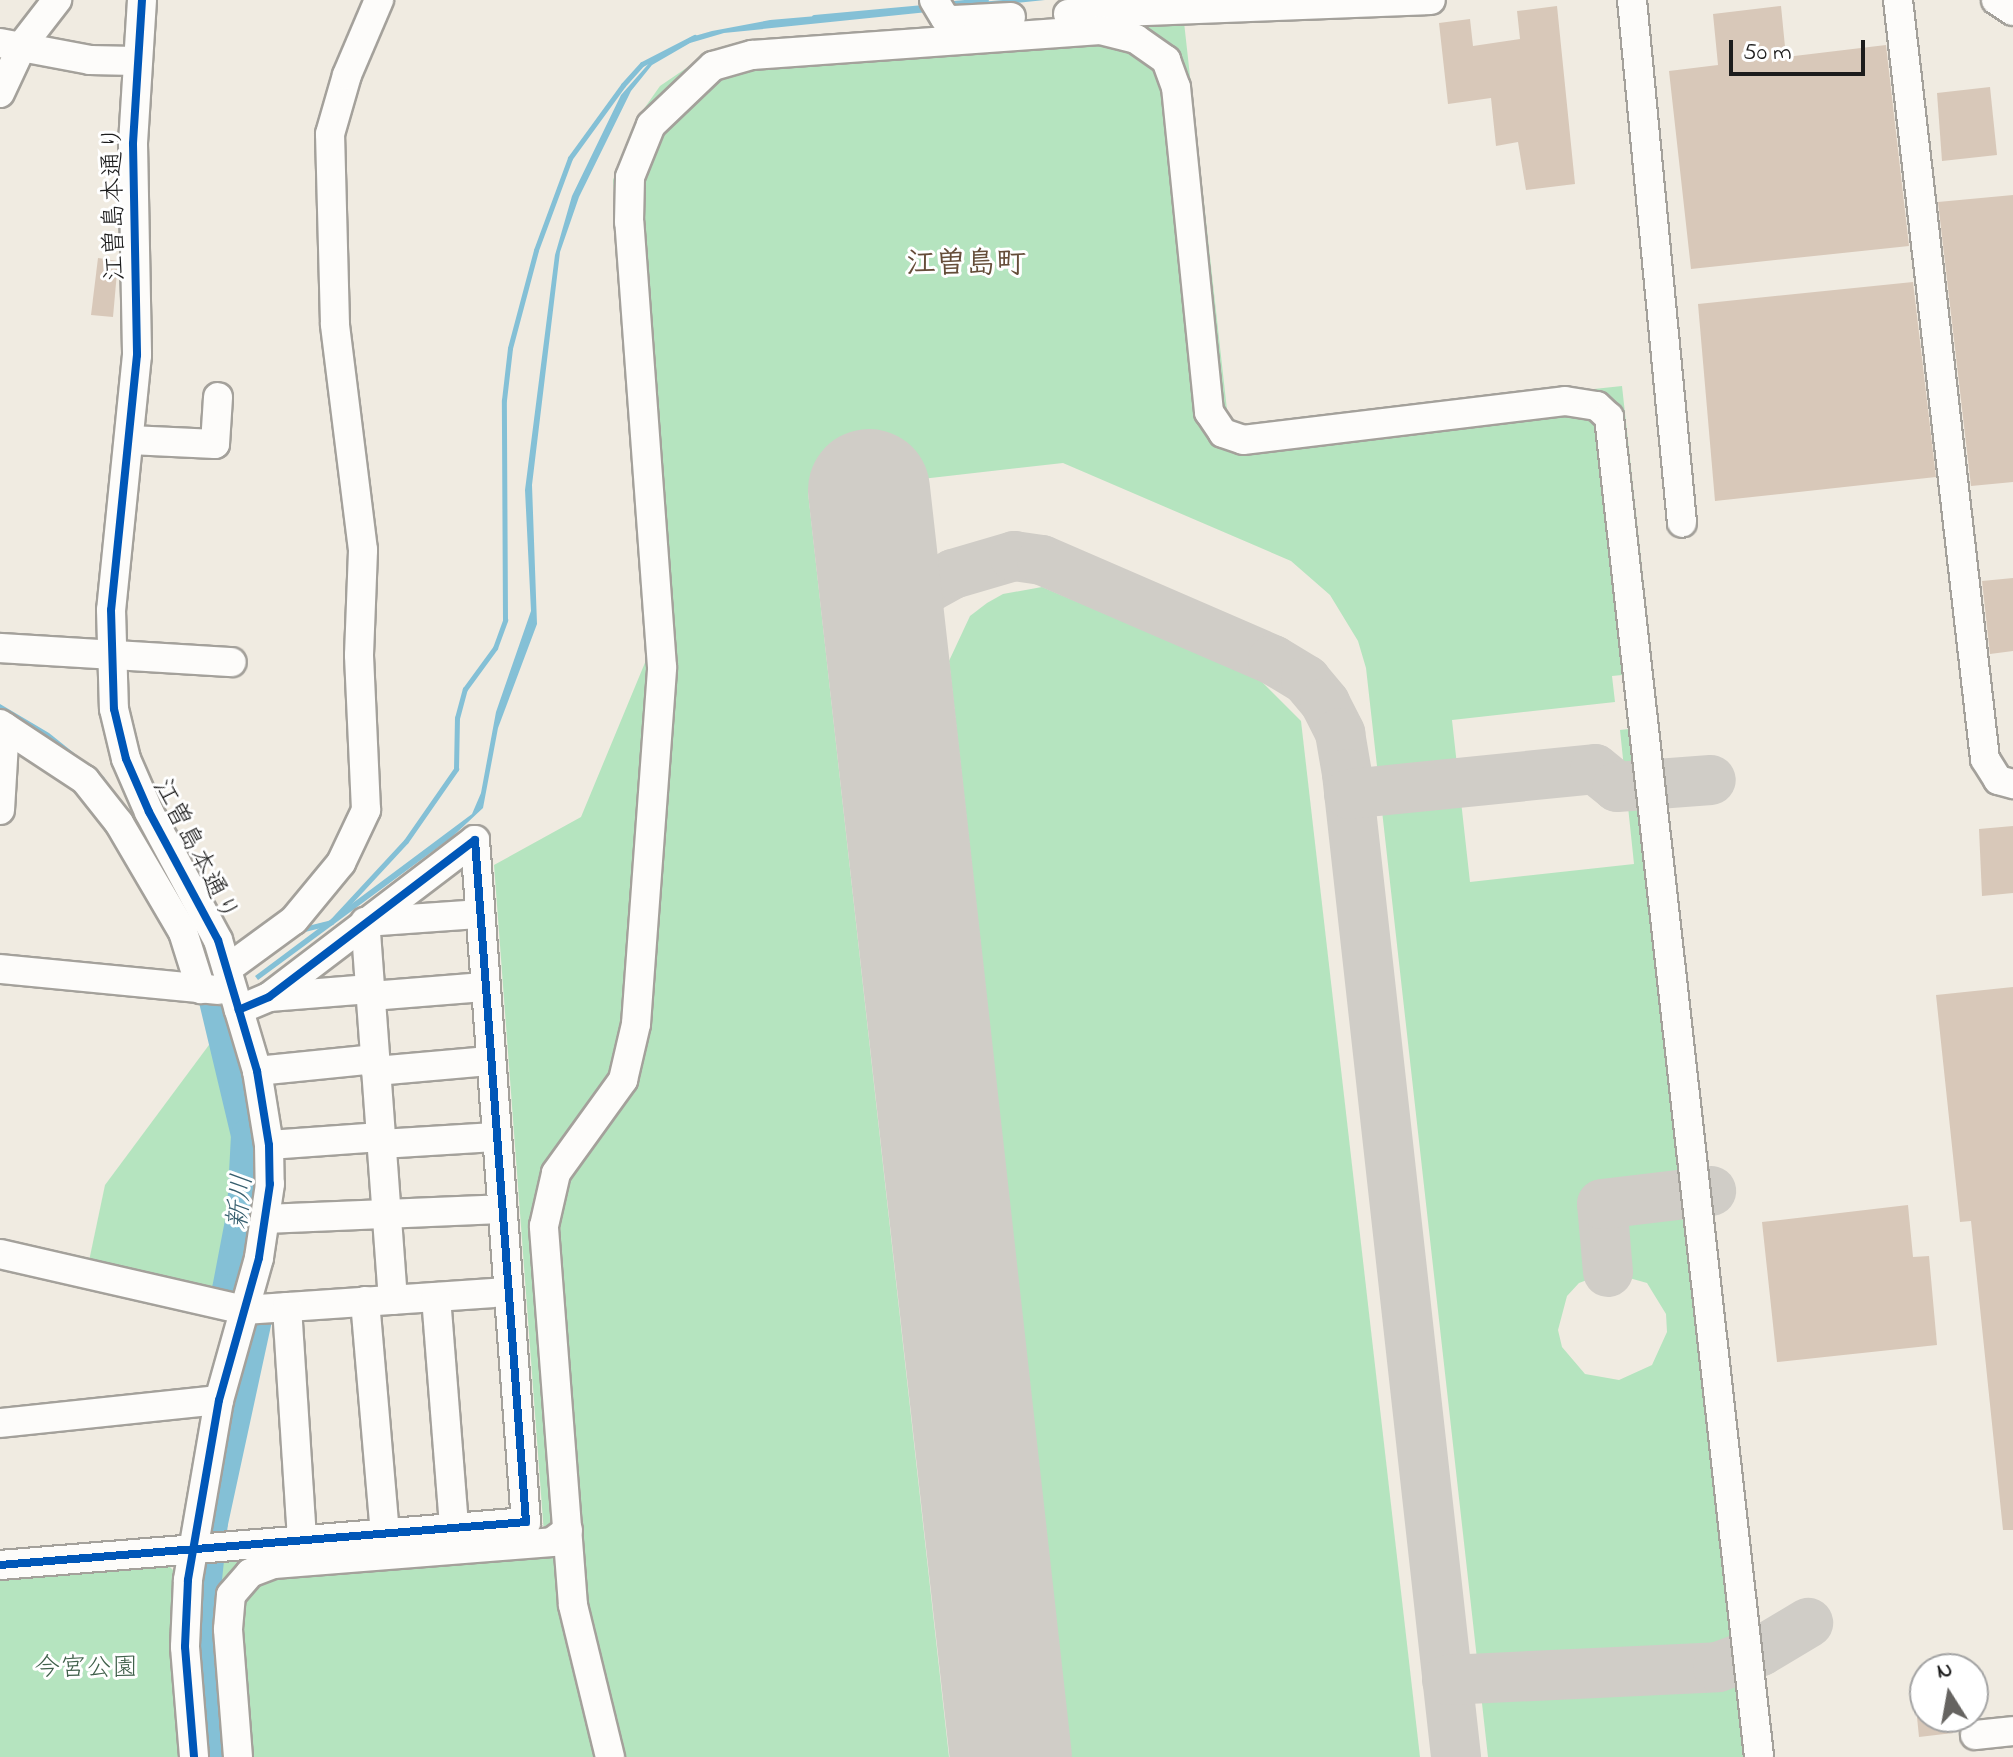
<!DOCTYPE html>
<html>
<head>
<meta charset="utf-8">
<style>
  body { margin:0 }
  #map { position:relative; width:2013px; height:1757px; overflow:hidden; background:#f0ebe1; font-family:"Indie Flower","Klee One",sans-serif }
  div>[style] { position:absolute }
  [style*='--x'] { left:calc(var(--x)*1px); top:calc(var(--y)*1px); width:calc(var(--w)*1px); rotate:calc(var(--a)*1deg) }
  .green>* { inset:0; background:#b5e4bf }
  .water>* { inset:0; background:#84c0d6 }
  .stream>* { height:5px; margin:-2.5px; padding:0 2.5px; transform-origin:2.5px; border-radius:2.5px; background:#84c0d6 }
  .river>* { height:32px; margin:-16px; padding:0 16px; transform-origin:16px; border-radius:16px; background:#84c0d6 }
  .taxiway>* { height:50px; margin:-25px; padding:0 25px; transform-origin:25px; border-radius:25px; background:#d0cdc7 }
  .runway>* { height:122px; margin:-61px; padding:0 61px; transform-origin:61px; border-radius:61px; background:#d0cdc7 }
  .building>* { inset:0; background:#d8c8b9 }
  .roads { filter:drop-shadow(2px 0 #a4a19b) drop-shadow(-2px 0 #a4a19b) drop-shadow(0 2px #a4a19b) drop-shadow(0 -2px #a4a19b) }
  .minor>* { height:28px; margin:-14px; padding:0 14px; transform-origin:14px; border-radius:14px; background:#fdfcfa }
  .cycleway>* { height:8px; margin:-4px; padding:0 4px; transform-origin:4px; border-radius:4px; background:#0057b8 }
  span { translate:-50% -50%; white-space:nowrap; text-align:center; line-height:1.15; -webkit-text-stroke:6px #fff; paint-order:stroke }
  .street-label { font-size:26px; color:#1c1c1c }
  .park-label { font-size:26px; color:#40604b }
  .water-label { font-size:28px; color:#365e6e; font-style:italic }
  .quarter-label { font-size:30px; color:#654d39; font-weight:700 }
  .north { position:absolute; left:1909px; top:1653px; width:80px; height:80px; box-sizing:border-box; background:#fff; border:2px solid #a4a4a4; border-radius:50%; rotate:349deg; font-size:22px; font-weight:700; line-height:32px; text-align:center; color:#1c1c1c }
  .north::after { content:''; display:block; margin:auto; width:28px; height:36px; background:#666461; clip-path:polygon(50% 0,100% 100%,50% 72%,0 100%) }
  .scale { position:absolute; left:1729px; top:40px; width:136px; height:36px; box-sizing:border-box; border:4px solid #1c1c1c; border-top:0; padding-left:10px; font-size:24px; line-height:28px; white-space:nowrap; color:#1c1c1c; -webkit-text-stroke:6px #fff; paint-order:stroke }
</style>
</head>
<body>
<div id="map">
  <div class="green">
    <div style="clip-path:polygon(evenodd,1183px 13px,1229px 428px,1622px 386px,1773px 1757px,1488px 1757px,1366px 668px,1358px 641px,1330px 595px,1291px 561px,1063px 463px,808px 492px,949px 1757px,223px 1757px,211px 1581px,218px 1565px,228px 1559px,544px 1534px,494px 865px,581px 817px,649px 653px,613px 180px,641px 113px,660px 86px,704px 56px,763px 39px,1183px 13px,1632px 674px,1637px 728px,1620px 730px,1634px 864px,1470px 882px,1452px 720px,1615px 702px,1612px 676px,1632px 674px,1183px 13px,1608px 1272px,1647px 1283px,1666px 1314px,1667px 1332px,1652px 1365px,1619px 1380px,1585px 1374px,1562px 1347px,1558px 1330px,1567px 1296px,1579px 1283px,1608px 1272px)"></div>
    <div style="clip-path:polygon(1042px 587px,1258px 678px,1301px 721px,1420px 1757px,1071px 1757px,949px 661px,970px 616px,987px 603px,1003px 594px)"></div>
    <div style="clip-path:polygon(229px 1018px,256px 1145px,253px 1207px,232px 1297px,89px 1261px,105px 1185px)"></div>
    <div style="clip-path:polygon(160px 1557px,173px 1570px,173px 1667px,180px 1757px,0 1757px,0 1573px)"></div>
  </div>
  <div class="water">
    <div style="clip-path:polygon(1003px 0,1045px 0,724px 33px,690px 43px,652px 65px,631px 91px,579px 197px,560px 252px,532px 485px,537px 624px,498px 728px,483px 808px,452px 837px,258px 980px,255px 976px,472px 814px,481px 793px,496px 712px,531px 611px,525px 490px,555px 255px,572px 196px,621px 95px,651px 61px,691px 37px,712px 31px,770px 20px)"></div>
    <div style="clip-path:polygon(0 704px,49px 733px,104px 777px,197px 927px,209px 959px,202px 962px,116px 808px,0 715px)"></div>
    <div style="clip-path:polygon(226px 1013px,255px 1144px,254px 1196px,244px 1252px,235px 1250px,245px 1205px,246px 1140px,219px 1015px)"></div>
  </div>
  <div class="stream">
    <div style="--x:953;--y:3;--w:33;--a:-5"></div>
    <div style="--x:814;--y:17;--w:107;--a:-5.3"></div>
    <div style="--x:300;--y:930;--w:32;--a:-14"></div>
    <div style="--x:331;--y:922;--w:110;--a:-47.2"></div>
    <div style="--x:406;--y:841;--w:88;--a:-55.2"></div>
    <div style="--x:456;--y:769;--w:51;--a:-88.9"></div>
    <div style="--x:457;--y:718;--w:30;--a:-75"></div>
    <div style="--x:465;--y:689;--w:51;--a:-53.8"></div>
    <div style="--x:495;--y:648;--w:30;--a:-70"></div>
    <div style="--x:505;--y:620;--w:220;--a:-90.3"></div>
    <div style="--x:504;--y:400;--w:52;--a:-83.4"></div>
    <div style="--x:510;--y:348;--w:101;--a:-75.1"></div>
    <div style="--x:536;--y:250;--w:98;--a:-69.7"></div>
    <div style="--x:570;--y:158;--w:90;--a:-54"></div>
    <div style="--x:623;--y:85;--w:28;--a:-48"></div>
    <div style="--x:642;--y:64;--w:59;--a:-27.4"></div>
  </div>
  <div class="river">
    <div style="--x:206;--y:963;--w:177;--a:76.6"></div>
    <div style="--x:247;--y:1135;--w:76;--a:93"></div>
    <div style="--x:243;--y:1211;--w:80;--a:100.8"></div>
    <div style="--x:228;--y:1290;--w:36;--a:34"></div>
    <div style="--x:258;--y:1310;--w:217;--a:102.2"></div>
    <div style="--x:212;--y:1522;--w:96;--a:96"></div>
    <div style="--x:202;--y:1617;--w:140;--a:85.9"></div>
  </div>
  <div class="taxiway">
    <div style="--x:885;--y:629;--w:59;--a:-43.6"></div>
    <div style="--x:928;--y:588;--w:29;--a:-29"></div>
    <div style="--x:953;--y:574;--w:64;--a:-16.4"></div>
    <div style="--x:1014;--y:556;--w:28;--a:8"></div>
    <div style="--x:1042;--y:560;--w:252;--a:23.4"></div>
    <div style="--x:1273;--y:660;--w:39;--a:31"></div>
    <div style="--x:1306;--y:680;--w:30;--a:50"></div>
    <div style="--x:1325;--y:703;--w:34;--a:63"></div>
    <div style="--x:1340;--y:733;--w:42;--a:80.3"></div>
    <div style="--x:1347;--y:774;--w:989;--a:83.67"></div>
    <div style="--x:1349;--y:794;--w:247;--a:-5.8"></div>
    <div style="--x:1595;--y:769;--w:28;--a:39"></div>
    <div style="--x:1617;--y:787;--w:94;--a:-4.3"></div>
    <div style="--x:1608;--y:1272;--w:68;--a:-95"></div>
    <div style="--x:1602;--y:1204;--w:110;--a:-6.8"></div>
    <div style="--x:1447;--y:1680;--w:271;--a:-2.7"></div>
    <div style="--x:1718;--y:1667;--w:46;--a:-20.4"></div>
    <div style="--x:1761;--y:1651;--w:55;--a:-30.8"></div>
  </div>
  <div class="runway">
    <div style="--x:869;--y:490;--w:1275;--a:83.61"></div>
  </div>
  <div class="building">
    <div style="clip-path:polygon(1557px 6px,1575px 184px,1526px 190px,1518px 142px,1496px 146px,1491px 98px,1448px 104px,1439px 23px,1470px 19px,1473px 46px,1520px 39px,1517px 11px)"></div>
    <div style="clip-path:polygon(1781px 6px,1786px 57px,1886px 45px,1909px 246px,1691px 269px,1669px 71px,1718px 65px,1713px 14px)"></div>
    <div style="clip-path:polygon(1990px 87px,1997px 155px,1942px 161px,1937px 93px)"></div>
    <div style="clip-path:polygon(2013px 195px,2013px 482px,1971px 486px,1938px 202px)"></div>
    <div style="clip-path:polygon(98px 258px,118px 261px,113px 317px,91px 315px)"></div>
    <div style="clip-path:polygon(1913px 282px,1936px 477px,1715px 501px,1698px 304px)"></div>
    <div style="clip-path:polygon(2013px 578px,2013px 651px,1990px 654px,1982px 581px)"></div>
    <div style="clip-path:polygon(2013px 826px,2013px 893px,1982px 896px,1979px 829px)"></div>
    <div style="clip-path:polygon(2013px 987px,2013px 1530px,2003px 1530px,1971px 1221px,1960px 1222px,1936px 995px)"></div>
    <div style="clip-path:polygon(1908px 1205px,1913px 1257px,1929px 1256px,1937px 1345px,1777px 1362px,1762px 1222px)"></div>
    <div style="clip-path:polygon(1917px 1717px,1952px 1717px,1953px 1733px,1919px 1737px)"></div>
  </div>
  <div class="roads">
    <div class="minor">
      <div style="--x:142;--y:0;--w:144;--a:93.6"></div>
      <div style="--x:133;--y:144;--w:211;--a:88.9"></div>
      <div style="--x:137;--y:355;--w:256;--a:95.8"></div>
      <div style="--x:111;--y:610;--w:99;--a:88.3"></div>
      <div style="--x:114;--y:709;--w:51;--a:76.5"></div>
      <div style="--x:126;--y:759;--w:58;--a:66.5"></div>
      <div style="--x:149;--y:812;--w:145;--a:61.7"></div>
      <div style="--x:218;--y:940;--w:137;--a:73.4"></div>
      <div style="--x:257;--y:1071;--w:75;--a:80.8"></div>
      <div style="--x:269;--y:1145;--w:39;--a:89"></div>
      <div style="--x:270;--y:1184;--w:75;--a:98.5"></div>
      <div style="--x:259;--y:1258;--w:148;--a:105.7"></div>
      <div style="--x:219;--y:1400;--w:183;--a:99.8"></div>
      <div style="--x:188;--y:1580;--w:67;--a:92.6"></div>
      <div style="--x:185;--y:1647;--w:110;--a:85.3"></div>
      <div style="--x:934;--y:0;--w:21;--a:59"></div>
      <div style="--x:945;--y:18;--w:9;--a:13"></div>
      <div style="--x:954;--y:20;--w:57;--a:-3"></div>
      <div style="--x:1632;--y:0;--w:525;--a:84.54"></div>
      <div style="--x:1898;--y:0;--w:764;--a:83.46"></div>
      <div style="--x:1985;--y:759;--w:25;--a:58"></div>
      <div style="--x:1998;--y:780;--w:16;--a:15"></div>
      <div style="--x:1996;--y:0;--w:20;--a:33"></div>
      <div style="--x:1068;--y:14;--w:363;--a:-2.2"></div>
      <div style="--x:0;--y:43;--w:92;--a:10.7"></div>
      <div style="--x:90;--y:60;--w:45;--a:1.3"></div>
      <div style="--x:0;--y:93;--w:54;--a:-64.9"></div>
      <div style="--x:23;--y:44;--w:56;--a:-52.3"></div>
      <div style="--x:130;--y:440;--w:85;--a:2.7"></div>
      <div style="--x:215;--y:444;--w:47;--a:-86.3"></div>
      <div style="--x:0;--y:648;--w:232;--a:3.5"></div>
      <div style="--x:0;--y:724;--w:102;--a:33.4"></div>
      <div style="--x:85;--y:780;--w:55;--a:51.7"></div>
      <div style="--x:119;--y:823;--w:126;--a:59.6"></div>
      <div style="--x:183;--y:932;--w:60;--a:72.5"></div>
      <div style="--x:0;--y:810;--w:83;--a:-86.6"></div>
      <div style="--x:0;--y:969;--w:219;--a:5.5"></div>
      <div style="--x:227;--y:969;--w:83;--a:-36.2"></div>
      <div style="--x:294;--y:920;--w:74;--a:-50.5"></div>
      <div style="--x:341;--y:863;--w:59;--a:-64.7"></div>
      <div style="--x:366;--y:810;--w:155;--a:-92.6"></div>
      <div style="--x:359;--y:655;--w:105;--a:-87.8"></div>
      <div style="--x:363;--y:550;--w:228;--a:-97.1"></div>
      <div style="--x:335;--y:324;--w:190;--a:-91.5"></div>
      <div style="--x:330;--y:134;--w:61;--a:-73.9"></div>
      <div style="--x:347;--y:75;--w:82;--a:-66.9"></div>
      <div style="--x:371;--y:996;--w:113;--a:-4.6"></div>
      <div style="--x:269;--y:997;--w:101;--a:-4.5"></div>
      <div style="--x:257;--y:1071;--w:119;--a:-5.8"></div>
      <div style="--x:376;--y:1071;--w:113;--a:-5.1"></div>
      <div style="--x:381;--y:1144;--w:114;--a:-3.5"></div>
      <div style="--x:269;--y:1145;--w:112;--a:-4.1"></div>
      <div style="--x:265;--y:1219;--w:236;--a:-2.4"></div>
      <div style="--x:0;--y:1254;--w:250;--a:12.9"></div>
      <div style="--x:244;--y:1310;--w:264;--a:-3.9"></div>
      <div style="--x:436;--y:1297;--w:231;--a:85.5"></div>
      <div style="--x:393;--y:1300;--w:379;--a:-94.2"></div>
      <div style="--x:365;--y:922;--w:113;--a:-4"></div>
      <div style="--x:365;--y:1301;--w:232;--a:85.1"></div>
      <div style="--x:287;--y:1307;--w:231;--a:86.3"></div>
      <div style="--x:0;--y:1423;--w:220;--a:-6"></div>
      <div style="--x:0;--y:1565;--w:528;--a:-4.67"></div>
      <div style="--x:526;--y:1522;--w:684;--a:-94.28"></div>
      <div style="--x:475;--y:840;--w:259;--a:142.7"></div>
      <div style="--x:269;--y:997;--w:33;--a:157"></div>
      <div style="--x:1975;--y:1735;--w:38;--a:-6"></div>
      <div style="--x:238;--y:1757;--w:128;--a:-94.5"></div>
      <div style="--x:228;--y:1629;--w:34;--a:-85"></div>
      <div style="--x:231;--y:1595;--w:29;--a:-49"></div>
      <div style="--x:250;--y:1573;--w:26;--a:-21"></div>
      <div style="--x:274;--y:1564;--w:279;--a:-4.5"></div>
      <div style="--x:552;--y:1542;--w:20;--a:-37"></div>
      <div style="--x:610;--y:1757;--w:156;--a:-103.7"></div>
      <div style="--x:573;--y:1605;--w:380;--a:-94.4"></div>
      <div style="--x:544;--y:1226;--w:54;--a:-77.2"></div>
      <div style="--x:556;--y:1173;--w:115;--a:-54.2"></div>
      <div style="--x:623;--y:1080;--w:57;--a:-76.9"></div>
      <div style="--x:636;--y:1024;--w:358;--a:-85.8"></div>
      <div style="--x:662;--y:667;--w:446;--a:-94.2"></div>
      <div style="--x:629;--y:222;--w:45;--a:-88.7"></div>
      <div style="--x:630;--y:177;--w:56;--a:-68"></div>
      <div style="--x:651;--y:125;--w:86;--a:-43.6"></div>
      <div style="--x:713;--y:66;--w:41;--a:-15.8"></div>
      <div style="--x:752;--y:55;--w:349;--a:-4.1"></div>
      <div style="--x:1100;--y:30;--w:37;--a:14"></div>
      <div style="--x:1136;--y:39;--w:37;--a:35"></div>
      <div style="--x:1166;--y:60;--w:29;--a:70"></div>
      <div style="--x:1176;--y:87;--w:327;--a:84.2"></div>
      <div style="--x:1209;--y:412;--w:25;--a:56"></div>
      <div style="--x:1223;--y:433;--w:21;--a:19"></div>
      <div style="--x:1243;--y:440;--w:324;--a:-6.9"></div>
      <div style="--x:1565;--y:401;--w:32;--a:9"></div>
      <div style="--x:1597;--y:406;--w:16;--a:43"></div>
      <div style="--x:1609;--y:417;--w:1348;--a:83.61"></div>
    </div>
  </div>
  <div class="cycleway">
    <div style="--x:142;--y:0;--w:144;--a:93.6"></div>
    <div style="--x:133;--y:144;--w:211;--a:88.9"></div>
    <div style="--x:137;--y:355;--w:256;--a:95.8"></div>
    <div style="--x:111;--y:610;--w:99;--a:88.3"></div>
    <div style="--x:114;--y:709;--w:51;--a:76.5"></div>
    <div style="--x:126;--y:759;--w:58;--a:66.5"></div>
    <div style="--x:149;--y:812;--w:145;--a:61.7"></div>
    <div style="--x:218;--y:940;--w:137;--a:73.4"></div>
    <div style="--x:257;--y:1071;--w:75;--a:80.8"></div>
    <div style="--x:269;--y:1145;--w:39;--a:89"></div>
    <div style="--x:270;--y:1184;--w:75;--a:98.5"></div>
    <div style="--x:259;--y:1258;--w:148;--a:105.7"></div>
    <div style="--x:219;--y:1400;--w:183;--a:99.8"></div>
    <div style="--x:188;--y:1580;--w:67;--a:92.6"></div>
    <div style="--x:185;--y:1647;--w:110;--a:85.3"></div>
    <div style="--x:0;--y:1565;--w:528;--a:-4.67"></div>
    <div style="--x:526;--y:1522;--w:684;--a:-94.28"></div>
    <div style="--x:475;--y:840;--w:259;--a:142.7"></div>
    <div style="--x:269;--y:997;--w:33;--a:157"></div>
  </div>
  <div class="street-label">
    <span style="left:116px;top:203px;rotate:-91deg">江曽島本通り</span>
    <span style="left:194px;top:851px;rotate:63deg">江曽島本通り</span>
  </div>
  <div class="park-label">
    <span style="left:86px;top:1670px">今宮公園</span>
  </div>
  <div class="water-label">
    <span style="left:242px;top:1202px;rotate:-84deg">新川</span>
  </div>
  <div class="quarter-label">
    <span style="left:966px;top:265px">江曽島町</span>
  </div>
  <div class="north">N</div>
  <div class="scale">50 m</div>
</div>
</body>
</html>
